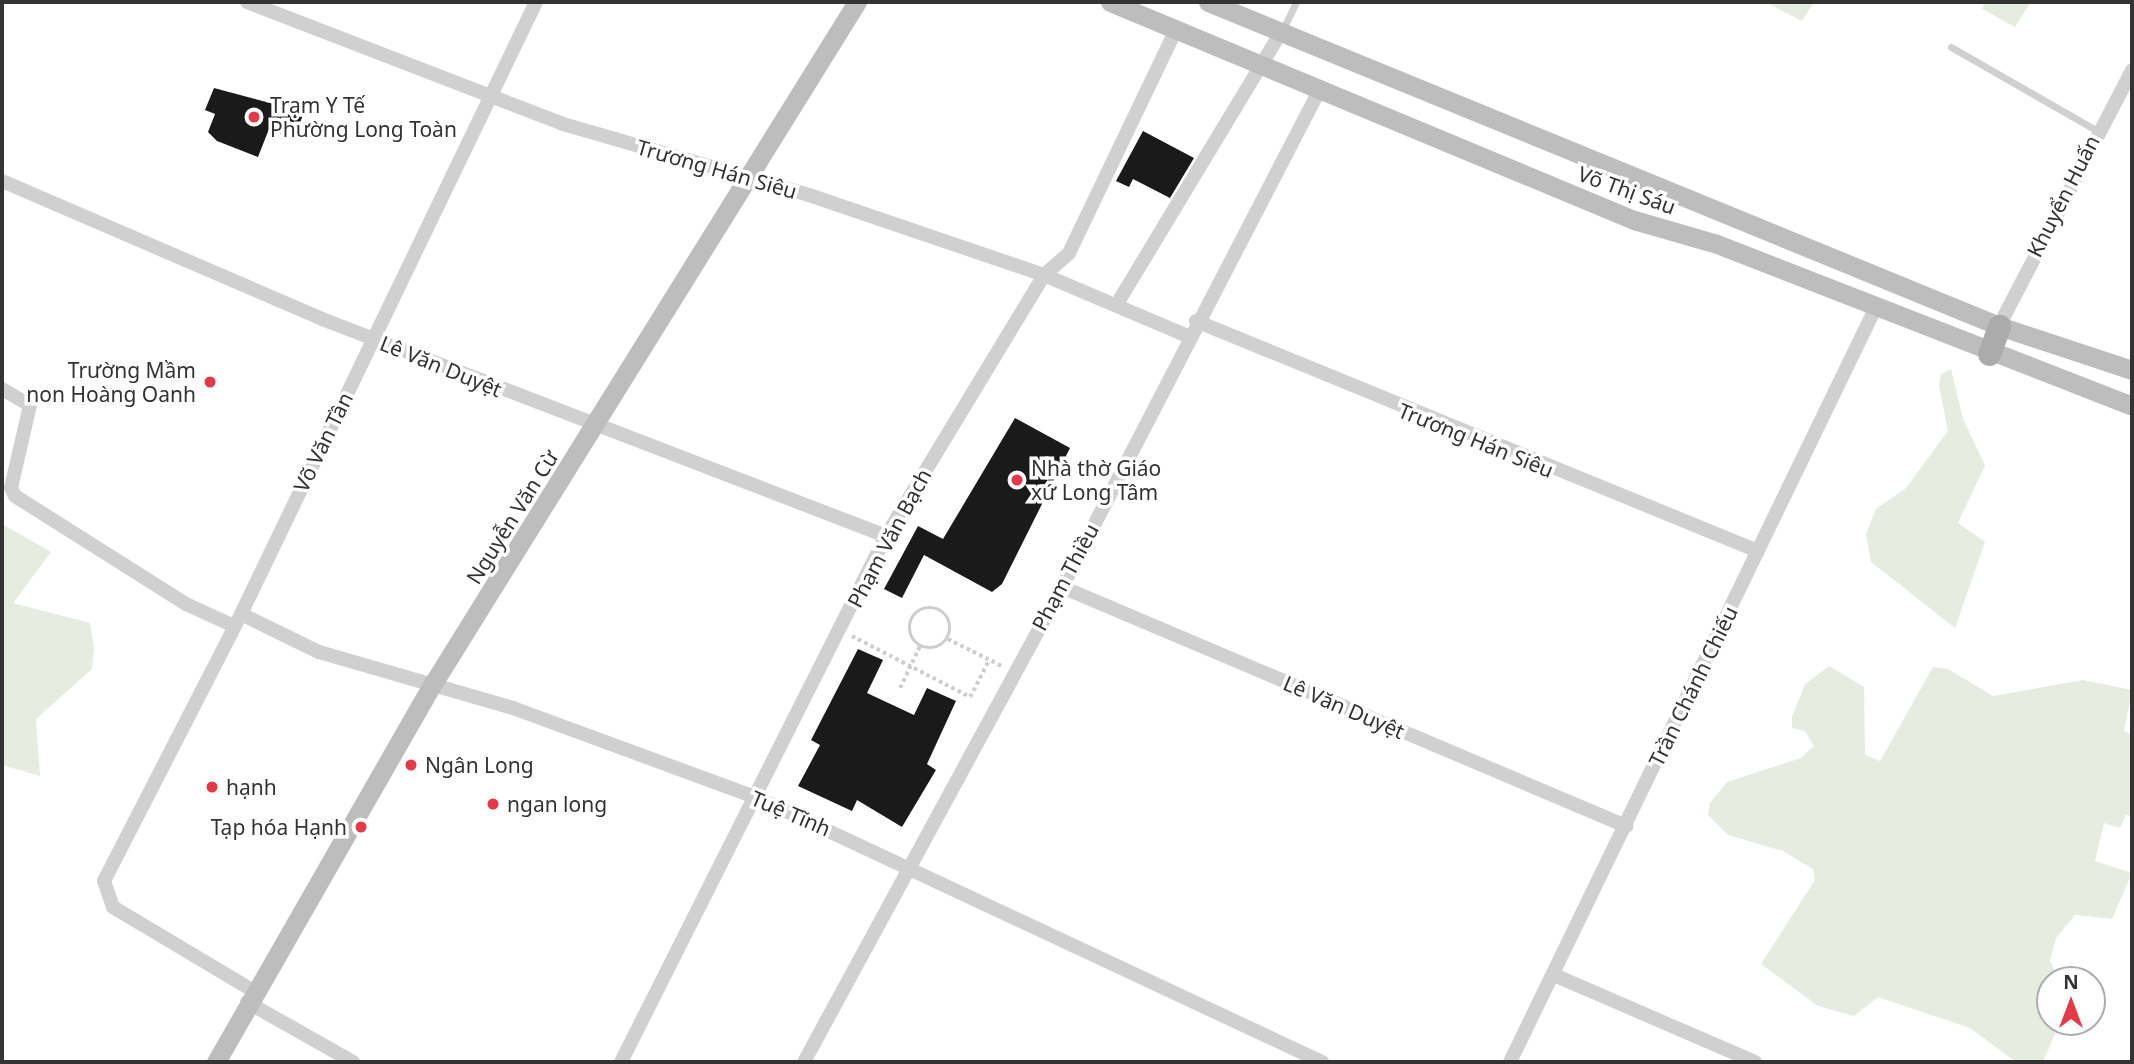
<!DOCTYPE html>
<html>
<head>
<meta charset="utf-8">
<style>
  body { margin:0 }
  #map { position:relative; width:2134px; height:1064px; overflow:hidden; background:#fff; font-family:"Noto Sans",sans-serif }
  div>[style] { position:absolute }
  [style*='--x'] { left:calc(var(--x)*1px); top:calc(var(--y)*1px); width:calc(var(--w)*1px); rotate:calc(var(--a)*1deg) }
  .green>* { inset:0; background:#e6ecdf }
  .building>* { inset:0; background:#1a1a1a }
  .path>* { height:3.5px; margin-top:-1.75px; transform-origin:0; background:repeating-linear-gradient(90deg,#cdcdcd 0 3.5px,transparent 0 7px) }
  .path>.ring { margin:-1.75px; padding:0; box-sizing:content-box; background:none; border:3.5px solid #cdcdcd; border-radius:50% }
  .service>* { height:7px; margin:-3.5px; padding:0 3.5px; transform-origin:3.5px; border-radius:3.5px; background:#d0d0d0 }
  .minor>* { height:14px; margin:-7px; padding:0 7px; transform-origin:7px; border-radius:7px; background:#d0d0d0 }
  .secondary>* { height:19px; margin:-9.5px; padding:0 9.5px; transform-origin:9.5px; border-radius:9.5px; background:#bdbdbd }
  .primary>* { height:23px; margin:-11.5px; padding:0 11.5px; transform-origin:11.5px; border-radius:11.5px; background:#ababab }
  .dots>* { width:19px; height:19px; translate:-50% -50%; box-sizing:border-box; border:4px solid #fff; border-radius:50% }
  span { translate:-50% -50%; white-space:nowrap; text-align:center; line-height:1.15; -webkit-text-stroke:7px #fff; paint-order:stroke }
  .poi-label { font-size:21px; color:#333 }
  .left { translate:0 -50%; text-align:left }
  .right { translate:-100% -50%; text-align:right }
  .street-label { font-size:21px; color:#333 }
  .frame { position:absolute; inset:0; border:4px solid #333; pointer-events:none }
  .north { position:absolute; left:2036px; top:966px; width:70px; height:70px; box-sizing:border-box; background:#fff; border:2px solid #adadad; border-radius:50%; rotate:0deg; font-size:19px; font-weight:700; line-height:28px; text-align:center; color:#333 }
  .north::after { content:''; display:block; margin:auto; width:24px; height:32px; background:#e63946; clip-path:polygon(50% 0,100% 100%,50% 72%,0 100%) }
</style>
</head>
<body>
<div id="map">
  <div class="green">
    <div style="clip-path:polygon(1765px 2px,1814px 2px,1802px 21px)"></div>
    <div style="clip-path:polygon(1985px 2px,2031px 2px,2015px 27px,1982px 9px)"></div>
    <div style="clip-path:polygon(1951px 369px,1963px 419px,1985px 465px,1958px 523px,1985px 542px,1955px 628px,1871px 562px,1866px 534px,1876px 509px,1906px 488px,1948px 431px,1939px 386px,1941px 374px)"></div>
    <div style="clip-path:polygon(2px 524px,51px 552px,13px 603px,90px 623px,94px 648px,92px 669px,36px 719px,40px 776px,2px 765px)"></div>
    <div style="clip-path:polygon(1829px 666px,1864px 687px,1865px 755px,1880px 761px,1933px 667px,1948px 669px,1993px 696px,2083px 680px,2132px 690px,2124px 731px,2132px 735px,2132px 816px,2126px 815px,2120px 828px,2104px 823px,2095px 861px,2132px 873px,2112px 919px,2075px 915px,2056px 938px,2050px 961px,2060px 980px,2050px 980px,2050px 1022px,2060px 1022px,2043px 1062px,2016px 1062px,1970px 1028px,1878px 997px,1854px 1016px,1818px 1006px,1761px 964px,1815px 880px,1813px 869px,1783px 851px,1728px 835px,1708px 815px,1710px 803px,1727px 782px,1801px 758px,1814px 746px,1805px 731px,1792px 728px,1792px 717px,1805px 684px)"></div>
  </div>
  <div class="building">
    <div style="clip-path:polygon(214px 88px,304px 112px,294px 139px,269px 129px,258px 157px,217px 141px,208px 132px,215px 114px,205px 110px)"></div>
    <div style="clip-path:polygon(1143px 131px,1194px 158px,1170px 198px,1133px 179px,1129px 187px,1116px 181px)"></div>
    <div style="clip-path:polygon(1015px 418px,1070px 448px,1002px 584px,992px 592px,924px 555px,902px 598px,884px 589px,918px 526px,943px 539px)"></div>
    <div style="clip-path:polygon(858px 649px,883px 660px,867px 693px,914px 715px,927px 688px,956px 701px,927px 764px,936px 770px,902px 827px,857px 800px,852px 811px,798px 786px,820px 745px,811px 740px)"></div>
  </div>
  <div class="path">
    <div class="ring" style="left:910px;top:608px;width:36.5px;height:36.5px"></div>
    <div style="--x:852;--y:636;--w:133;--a:27.3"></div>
    <div style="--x:970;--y:697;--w:42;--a:-62.8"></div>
    <div style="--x:948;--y:639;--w:60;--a:26.6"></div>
    <div style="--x:900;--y:688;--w:47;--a:-64.5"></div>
  </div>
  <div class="service">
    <div style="--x:1282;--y:31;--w:32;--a:-64"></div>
    <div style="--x:1951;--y:47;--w:167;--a:29.8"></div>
  </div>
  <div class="minor">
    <div style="--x:247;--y:2;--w:339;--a:21.1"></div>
    <div style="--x:563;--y:124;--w:256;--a:16.1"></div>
    <div style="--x:809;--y:195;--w:248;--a:18.8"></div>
    <div style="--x:1044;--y:275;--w:156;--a:23"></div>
    <div style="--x:2;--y:181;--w:348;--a:23.3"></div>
    <div style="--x:322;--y:319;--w:604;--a:21.04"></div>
    <div style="--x:1117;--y:304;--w:319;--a:-58.9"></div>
    <div style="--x:1196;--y:321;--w:607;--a:22.26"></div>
    <div style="--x:1999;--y:326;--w:288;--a:-62.5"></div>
    <div style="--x:2;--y:389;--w:32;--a:30"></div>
    <div style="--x:30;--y:405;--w:85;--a:102.9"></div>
    <div style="--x:11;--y:488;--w:9;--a:63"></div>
    <div style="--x:15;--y:496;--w:202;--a:32.3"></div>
    <div style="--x:186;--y:604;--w:53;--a:24.6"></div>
    <div style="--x:1062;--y:587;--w:613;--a:22.97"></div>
    <div style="--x:241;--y:614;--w:87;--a:26"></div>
    <div style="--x:319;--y:652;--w:202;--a:16.1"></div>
    <div style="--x:513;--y:708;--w:261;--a:20.2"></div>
    <div style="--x:758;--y:798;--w:623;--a:25.08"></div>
    <div style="--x:1554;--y:975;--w:219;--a:23.4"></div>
    <div style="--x:252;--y:990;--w:162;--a:-149.2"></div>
    <div style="--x:113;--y:907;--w:28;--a:-109"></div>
    <div style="--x:104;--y:881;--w:300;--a:-62.8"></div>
    <div style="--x:241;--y:614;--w:679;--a:-64.26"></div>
    <div style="--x:247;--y:1002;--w:122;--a:29.5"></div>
    <div style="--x:621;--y:1062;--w:589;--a:-63.26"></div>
    <div style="--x:886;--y:536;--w:305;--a:-58.8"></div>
    <div style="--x:1044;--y:275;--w:33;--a:-41"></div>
    <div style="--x:1069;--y:253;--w:250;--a:-64.4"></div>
    <div style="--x:804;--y:1062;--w:541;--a:-61.49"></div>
    <div style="--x:1062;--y:587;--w:561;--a:-62.61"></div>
    <div style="--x:1510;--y:1062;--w:837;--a:-64.14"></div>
  </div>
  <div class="secondary">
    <div style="--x:1110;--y:2;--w:568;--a:22.59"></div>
    <div style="--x:1634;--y:220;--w:86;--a:16.1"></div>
    <div style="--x:1717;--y:244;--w:445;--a:21.3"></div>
    <div style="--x:1208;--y:2;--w:855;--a:22.27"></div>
    <div style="--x:1999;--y:326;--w:140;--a:18.3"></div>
    <div style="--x:216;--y:1062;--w:438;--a:-60.2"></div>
    <div style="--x:434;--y:682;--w:801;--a:-58.12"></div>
  </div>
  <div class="primary">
    <div style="--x:1989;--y:354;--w:30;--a:-70"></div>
  </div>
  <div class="dots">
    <div style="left:254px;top:117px;background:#e63946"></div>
    <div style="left:210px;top:382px;background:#e63946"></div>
    <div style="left:1017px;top:480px;background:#e63946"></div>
    <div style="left:411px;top:765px;background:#e63946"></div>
    <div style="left:212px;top:787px;background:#e63946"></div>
    <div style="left:493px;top:804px;background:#e63946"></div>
    <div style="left:361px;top:827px;background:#e63946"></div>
  </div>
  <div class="poi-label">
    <span class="left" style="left:270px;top:117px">Trạm Y Tế<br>Phường Long Toàn</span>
    <span class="right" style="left:196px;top:382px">Trường Mầm<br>non Hoàng Oanh</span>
    <span class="left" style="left:1031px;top:480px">Nhà thờ Giáo<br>xứ Long Tâm</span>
    <span class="left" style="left:425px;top:765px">Ngân Long</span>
    <span class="left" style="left:226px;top:787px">hạnh</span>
    <span class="left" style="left:507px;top:804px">ngan long</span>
    <span class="right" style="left:347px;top:827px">Tạp hóa Hạnh</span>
  </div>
  <div class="street-label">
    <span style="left:717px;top:169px;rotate:16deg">Trương Hán Siêu</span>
    <span style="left:1627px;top:190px;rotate:20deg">Võ Thị Sáu</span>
    <span style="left:2063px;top:196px;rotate:-63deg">Khuyển Huấn</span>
    <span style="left:441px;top:366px;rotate:22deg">Lê Văn Duyệt</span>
    <span style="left:1476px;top:440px;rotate:22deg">Trương Hán Siêu</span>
    <span style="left:323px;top:442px;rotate:-64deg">Võ Văn Tần</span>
    <span style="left:512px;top:517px;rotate:-58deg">Nguyễn Văn Cừ</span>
    <span style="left:889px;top:538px;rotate:-62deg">Phạm Văn Bạch</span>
    <span style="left:1065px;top:577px;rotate:-62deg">Phạm Thiều</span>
    <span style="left:1693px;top:686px;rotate:-64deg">Trần Chánh Chiếu</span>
    <span style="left:1344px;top:707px;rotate:23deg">Lê Văn Duyệt</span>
    <span style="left:791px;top:813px;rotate:23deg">Tuệ Tĩnh</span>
  </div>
  <div class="frame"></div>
  <div class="north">N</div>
</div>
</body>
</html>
